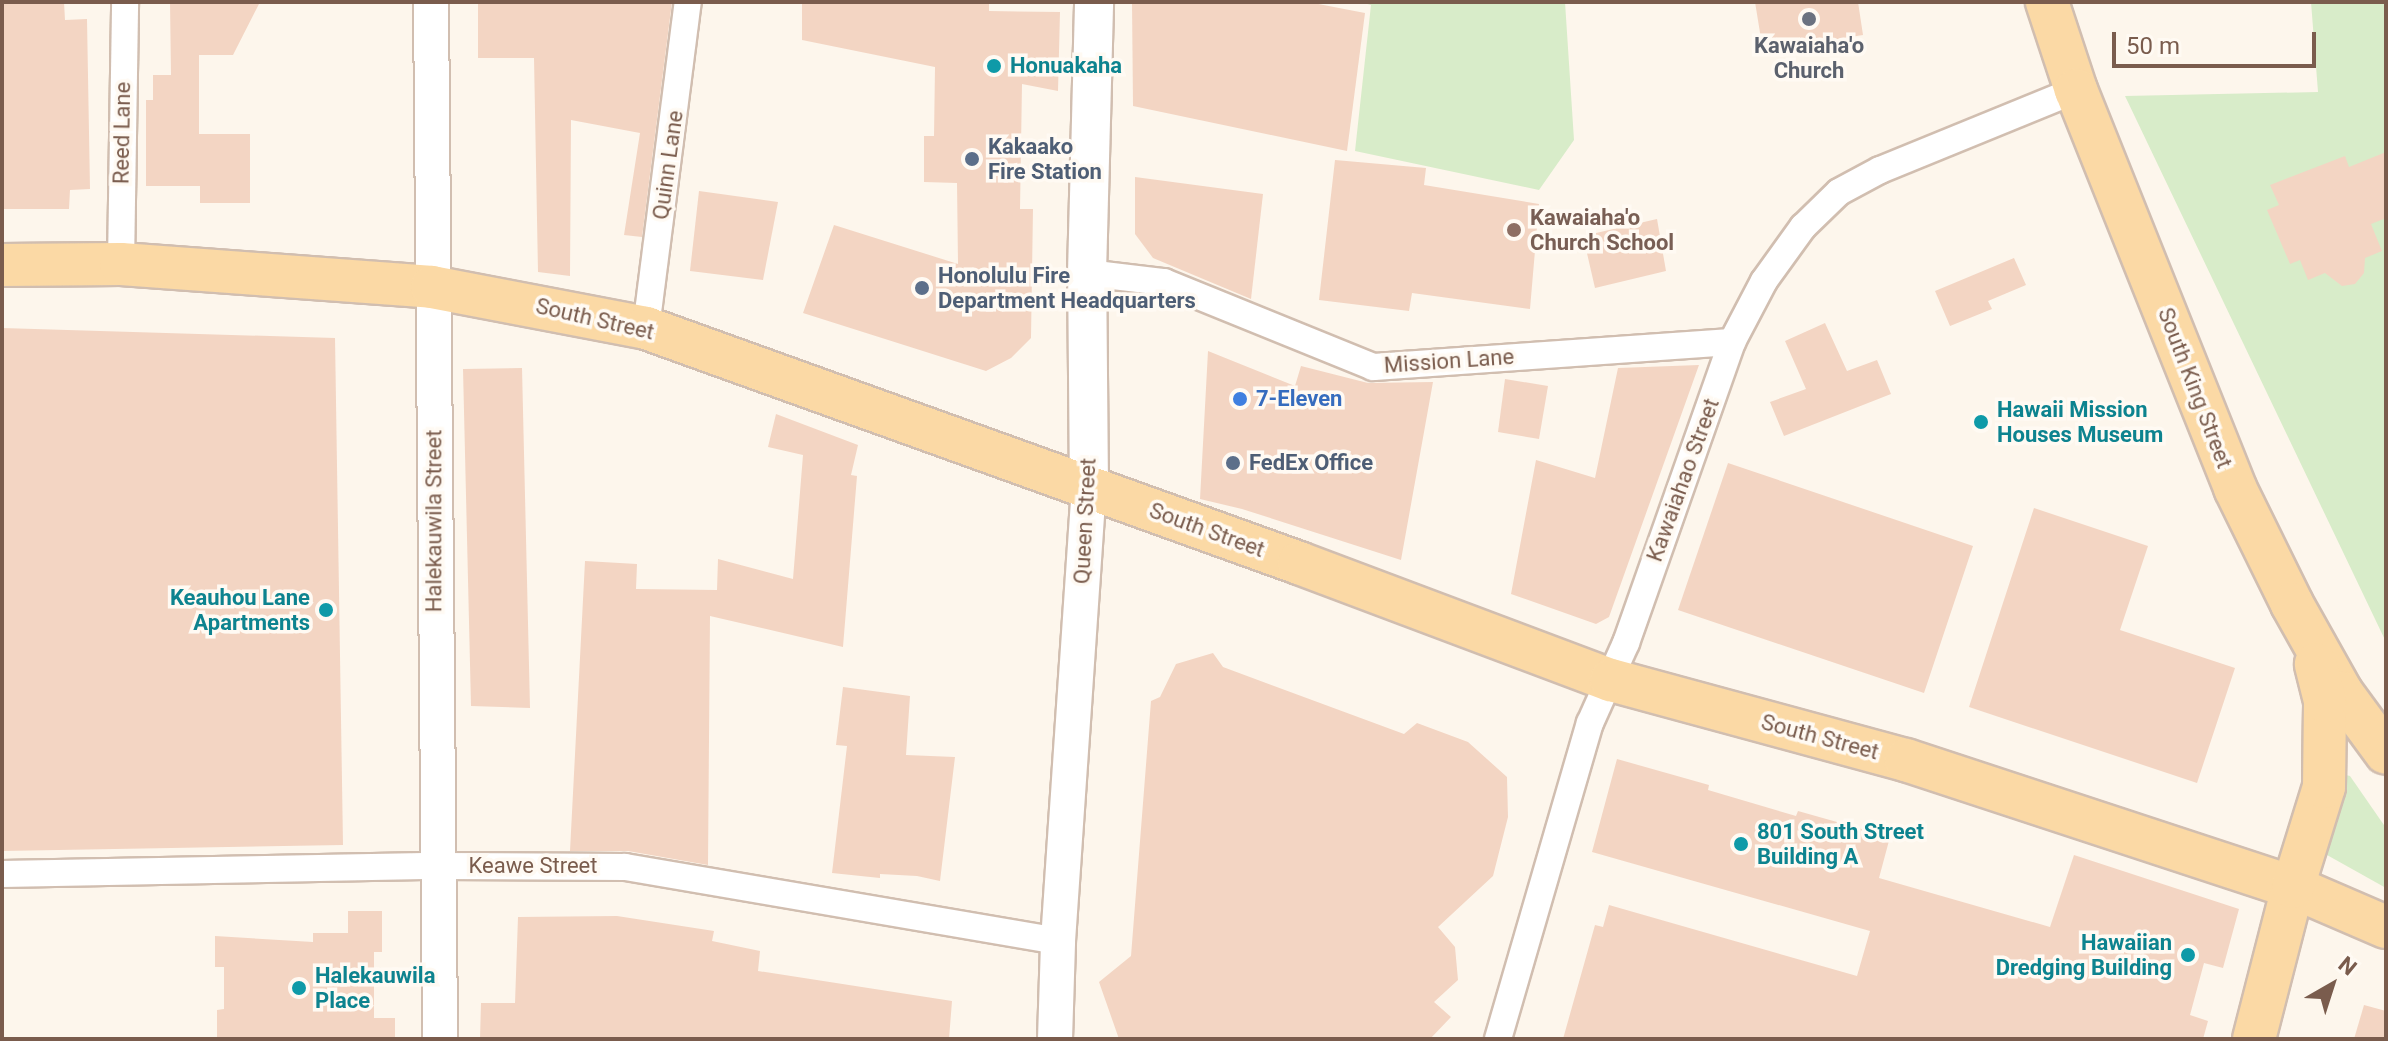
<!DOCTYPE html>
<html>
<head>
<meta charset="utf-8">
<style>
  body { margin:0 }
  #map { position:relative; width:2388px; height:1041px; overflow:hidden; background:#fdf6ec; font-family:Roboto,sans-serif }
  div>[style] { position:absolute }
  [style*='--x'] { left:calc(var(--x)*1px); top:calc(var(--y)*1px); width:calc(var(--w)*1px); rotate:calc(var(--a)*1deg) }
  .green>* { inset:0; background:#d8ecc9 }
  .building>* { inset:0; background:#f3d5c3 }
  .roads { filter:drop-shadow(2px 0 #d1beb0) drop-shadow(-2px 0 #d1beb0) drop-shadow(0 2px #d1beb0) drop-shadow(0 -2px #d1beb0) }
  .minor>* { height:26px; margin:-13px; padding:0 13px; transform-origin:13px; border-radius:13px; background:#fff }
  .tertiary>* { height:34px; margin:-17px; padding:0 17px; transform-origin:17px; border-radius:17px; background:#fff }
  .secondary>* { height:38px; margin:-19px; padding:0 19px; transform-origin:19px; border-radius:19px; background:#fff }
  .primary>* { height:42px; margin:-21px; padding:0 21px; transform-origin:21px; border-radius:21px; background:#fbd9a5 }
  .dots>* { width:22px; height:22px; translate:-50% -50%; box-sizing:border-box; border:4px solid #fffaf3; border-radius:50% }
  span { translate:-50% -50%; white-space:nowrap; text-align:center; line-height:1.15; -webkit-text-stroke:7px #fffaf3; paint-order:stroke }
  .worship-label { font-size:22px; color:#5b616d; font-weight:700 }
  .culture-label { font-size:22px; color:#0d838f; font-weight:700 }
  .left { translate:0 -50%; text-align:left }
  .right { translate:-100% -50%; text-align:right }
  .street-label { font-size:22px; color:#7a5c4d }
  .service-label { font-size:22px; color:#4e5e75; font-weight:700 }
  .education-label { font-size:22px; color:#785e54; font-weight:700 }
  .shop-label { font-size:22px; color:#366cbe; font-weight:700 }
  .frame { position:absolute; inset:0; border:4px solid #7a5c4d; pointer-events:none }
  .north { position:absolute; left:2292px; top:945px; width:80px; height:80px; -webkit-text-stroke:6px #fffaf3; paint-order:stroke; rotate:39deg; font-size:22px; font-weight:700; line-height:32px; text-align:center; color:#7a5c4d }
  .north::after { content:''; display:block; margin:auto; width:28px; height:36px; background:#7a5c4d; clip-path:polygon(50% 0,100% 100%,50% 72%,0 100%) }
  .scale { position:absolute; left:2112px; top:32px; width:204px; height:36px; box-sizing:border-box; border:4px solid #7a5c4d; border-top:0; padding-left:10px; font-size:24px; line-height:28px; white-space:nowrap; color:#7a5c4d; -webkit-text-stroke:6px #fffaf3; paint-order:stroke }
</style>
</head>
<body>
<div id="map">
  <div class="green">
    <div style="clip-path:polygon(1360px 2px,1565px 2px,1574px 140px,1539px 190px,1355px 151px,1371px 5px)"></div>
    <div style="clip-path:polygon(2311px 2px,2386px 2px,2386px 642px,2125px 96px,2318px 92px)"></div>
    <div style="clip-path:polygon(2342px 774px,2350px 776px,2386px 828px,2386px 888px,2327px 855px,2325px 847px)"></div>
  </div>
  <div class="building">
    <div style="clip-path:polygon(64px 2px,65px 20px,87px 19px,90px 189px,70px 190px,69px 209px,2px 209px,2px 4px)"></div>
    <div style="clip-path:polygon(170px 2px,260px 2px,233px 55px,199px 55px,199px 134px,250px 134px,250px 203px,200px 203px,200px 186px,146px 186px,146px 100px,153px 100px,153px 75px,171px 75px)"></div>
    <div style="clip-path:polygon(478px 2px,672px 2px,642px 237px,624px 235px,640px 133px,571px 120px,570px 276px,538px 272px,534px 58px,478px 58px)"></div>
    <div style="clip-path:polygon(802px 2px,989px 2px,989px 11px,1060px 12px,1058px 91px,1022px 84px,1020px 209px,1033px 209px,1031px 338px,1011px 358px,986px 371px,803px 313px,834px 225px,958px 264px,957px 183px,924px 182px,924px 136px,934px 136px,935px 67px,802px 40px)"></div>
    <div style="clip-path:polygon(1132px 2px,1308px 2px,1365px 13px,1347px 151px,1133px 106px)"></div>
    <div style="clip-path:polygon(1755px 2px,1858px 2px,1863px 35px,1763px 51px)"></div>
    <div style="clip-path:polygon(2386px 152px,2386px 218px,2371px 224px,2382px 251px,2365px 258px,2364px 273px,2355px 284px,2342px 286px,2325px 273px,2308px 280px,2300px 260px,2290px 264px,2267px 210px,2279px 205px,2270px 185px,2345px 156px,2349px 167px)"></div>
    <div style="clip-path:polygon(1335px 160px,1426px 168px,1424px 185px,1539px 204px,1530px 309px,1412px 293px,1409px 311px,1319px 300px)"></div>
    <div style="clip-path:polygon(1135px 177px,1263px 194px,1251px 299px,1153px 258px,1135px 234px)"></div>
    <div style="clip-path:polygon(699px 191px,778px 202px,763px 280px,690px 271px)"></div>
    <div style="clip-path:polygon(1657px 219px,1666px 271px,1595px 288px,1583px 236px)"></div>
    <div style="clip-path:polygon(2014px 258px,2026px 285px,1988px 301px,1992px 309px,1950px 326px,1935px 291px)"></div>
    <div style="clip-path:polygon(1825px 323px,1847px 371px,1877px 360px,1891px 394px,1784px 436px,1770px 402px,1806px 389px,1785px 341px)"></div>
    <div style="clip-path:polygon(2px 328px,335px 338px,343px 845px,2px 851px)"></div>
    <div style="clip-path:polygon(1208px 351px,1295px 386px,1301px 366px,1368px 383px,1433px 382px,1401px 560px,1242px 509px,1200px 499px)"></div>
    <div style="clip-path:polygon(1699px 365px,1609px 617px,1596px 624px,1511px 594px,1536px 460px,1595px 478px,1618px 368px)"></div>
    <div style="clip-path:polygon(522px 368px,530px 708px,471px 706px,463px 369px)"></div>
    <div style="clip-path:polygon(1505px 379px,1548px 386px,1539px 439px,1498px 432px)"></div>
    <div style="clip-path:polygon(776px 414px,858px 445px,851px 475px,857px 476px,843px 647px,710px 616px,708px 865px,628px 851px,570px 851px,585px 561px,637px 564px,636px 589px,717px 590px,718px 559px,793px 579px,803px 455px,768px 447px)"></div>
    <div style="clip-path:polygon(1728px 463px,1973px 546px,1924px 693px,1678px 610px)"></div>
    <div style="clip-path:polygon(2034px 508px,2148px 546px,2120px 630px,2235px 668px,2197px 783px,1969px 707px)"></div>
    <div style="clip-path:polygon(1213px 653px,1223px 667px,1404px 734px,1417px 723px,1468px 742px,1507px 777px,1508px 817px,1493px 876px,1438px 927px,1455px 947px,1458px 980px,1434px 1002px,1451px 1017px,1430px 1039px,1119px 1039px,1099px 982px,1131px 956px,1151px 701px,1160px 697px,1176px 664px)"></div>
    <div style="clip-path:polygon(843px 687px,910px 696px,906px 755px,955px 757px,940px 881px,917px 876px,880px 874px,880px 878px,832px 873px,847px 746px,836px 745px)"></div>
    <div style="clip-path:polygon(1617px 759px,1709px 785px,1708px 790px,1796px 816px,1798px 811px,1890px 837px,1879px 878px,2050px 927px,2074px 855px,2239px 909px,2223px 968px,2204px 963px,2190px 1015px,2208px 1021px,2203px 1039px,1563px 1039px,1595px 925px,1603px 927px,1609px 905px,1857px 976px,1870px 931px,1592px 852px)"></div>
    <div style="clip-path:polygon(348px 911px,382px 911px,382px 952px,374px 952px,374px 1018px,395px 1018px,395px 1039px,217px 1039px,217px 1010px,224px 1009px,224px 967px,215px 967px,215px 936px,313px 942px,313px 933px,348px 933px)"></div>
    <div style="clip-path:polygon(617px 916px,714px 931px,712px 941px,760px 951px,758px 971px,952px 1001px,949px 1039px,480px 1039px,481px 1003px,515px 1003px,518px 917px)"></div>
    <div style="clip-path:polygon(2364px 1005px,2386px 1011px,2386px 1039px,2354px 1039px)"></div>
  </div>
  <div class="roads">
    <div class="minor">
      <div style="--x:121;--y:264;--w:262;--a:-89.1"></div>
      <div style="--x:1087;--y:273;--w:78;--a:6.7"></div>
      <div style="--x:1164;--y:282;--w:226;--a:22.1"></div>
      <div style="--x:1373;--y:367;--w:360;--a:-4"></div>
      <div style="--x:646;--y:328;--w:329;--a:-82.7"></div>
      <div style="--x:2;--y:874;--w:436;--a:-1.1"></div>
      <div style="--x:438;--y:866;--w:187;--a:0.3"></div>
      <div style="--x:625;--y:867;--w:439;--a:9.7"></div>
      <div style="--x:1498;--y:1039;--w:329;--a:-73.8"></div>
      <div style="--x:1590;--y:723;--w:88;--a:-65.8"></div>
      <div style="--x:1626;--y:643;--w:319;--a:-70.6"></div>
      <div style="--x:1732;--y:342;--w:69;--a:-62.3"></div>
      <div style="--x:1764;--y:281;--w:67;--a:-54.2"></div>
      <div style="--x:1803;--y:227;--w:50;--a:-44.2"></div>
      <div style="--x:1839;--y:192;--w:47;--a:-28.2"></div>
      <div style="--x:1880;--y:170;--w:212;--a:-22.2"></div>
    </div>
    <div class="tertiary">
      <div style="--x:431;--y:2;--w:1037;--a:89.5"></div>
      <div style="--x:1055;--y:1039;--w:98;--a:-88.2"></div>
      <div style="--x:1058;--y:941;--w:453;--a:-86.1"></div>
    </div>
    <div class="secondary">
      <div style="--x:1089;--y:489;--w:216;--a:-90.5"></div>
      <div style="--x:1087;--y:273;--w:271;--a:-88.5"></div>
    </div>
    <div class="primary">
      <div style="--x:2047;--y:2;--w:93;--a:71.8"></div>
      <div style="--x:2076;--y:90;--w:429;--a:68.2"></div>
      <div style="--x:2235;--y:488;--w:129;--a:63.8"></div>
      <div style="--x:2292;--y:604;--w:102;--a:60.7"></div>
      <div style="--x:2342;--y:693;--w:74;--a:53.7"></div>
      <div style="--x:2;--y:265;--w:119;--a:-0.5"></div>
      <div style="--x:121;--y:264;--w:312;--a:4.2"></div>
      <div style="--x:432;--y:287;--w:218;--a:10.8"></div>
      <div style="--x:646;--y:328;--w:694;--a:19.79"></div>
      <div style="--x:1299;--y:563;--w:333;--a:20.6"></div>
      <div style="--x:1611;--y:680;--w:306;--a:15.2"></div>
      <div style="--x:1906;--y:760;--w:407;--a:18.2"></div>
      <div style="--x:2293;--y:887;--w:101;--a:23.3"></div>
      <div style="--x:2254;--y:1039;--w:157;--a:-75.6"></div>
      <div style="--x:2293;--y:887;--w:105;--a:-72.8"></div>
      <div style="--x:2324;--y:787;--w:86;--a:-89.3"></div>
      <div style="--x:2325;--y:701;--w:38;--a:-104"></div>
    </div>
  </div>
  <div class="dots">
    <div style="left:1809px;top:19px;background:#6b7280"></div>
    <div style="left:994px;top:66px;background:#0f9aa8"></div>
    <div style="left:972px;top:159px;background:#5c6f8a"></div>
    <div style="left:1514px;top:230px;background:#8d6e63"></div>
    <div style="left:922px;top:288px;background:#5c6f8a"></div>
    <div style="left:1240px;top:399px;background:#3f7fe0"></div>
    <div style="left:1981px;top:422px;background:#0f9aa8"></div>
    <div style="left:1233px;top:463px;background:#5c6f8a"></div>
    <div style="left:326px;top:610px;background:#0f9aa8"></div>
    <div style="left:1741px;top:844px;background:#0f9aa8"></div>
    <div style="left:2188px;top:955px;background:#0f9aa8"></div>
    <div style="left:299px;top:988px;background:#0f9aa8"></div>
  </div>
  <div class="worship-label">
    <span style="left:1809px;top:58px">Kawaiaha'o<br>Church</span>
  </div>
  <div class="culture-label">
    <span class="left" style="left:1010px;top:66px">Honuakaha</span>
    <span class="left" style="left:1997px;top:422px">Hawaii Mission<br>Houses Museum</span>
    <span class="right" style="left:310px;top:610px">Keauhou Lane<br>Apartments</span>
    <span class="left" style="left:1757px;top:844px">801 South Street<br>Building A</span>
    <span class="right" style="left:2172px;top:955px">Hawaiian<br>Dredging Building</span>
    <span class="left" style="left:315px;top:988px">Halekauwila<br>Place</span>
  </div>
  <div class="street-label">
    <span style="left:122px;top:133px;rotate:-89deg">Reed Lane</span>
    <span style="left:668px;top:165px;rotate:-82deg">Quinn Lane</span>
    <span style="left:595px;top:319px;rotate:13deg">South Street</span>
    <span style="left:1449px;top:361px;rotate:-4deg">Mission Lane</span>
    <span style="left:2195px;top:388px;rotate:69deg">South King Street</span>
    <span style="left:1683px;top:480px;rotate:-70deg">Kawaiahao Street</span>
    <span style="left:434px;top:521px;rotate:-90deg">Halekauwila Street</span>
    <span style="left:1085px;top:521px;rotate:-87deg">Queen Street</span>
    <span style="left:1207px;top:530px;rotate:20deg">South Street</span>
    <span style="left:1820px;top:737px;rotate:15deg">South Street</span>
    <span style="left:533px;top:866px">Keawe Street</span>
  </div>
  <div class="service-label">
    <span class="left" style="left:988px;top:159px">Kakaako<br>Fire Station</span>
    <span class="left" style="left:938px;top:288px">Honolulu Fire<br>Department Headquarters</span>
    <span class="left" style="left:1249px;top:463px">FedEx Office</span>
  </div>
  <div class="education-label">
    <span class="left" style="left:1530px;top:230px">Kawaiaha'o<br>Church School</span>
  </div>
  <div class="shop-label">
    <span class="left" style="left:1256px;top:399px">7-Eleven</span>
  </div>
  <div class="frame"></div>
  <div class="north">N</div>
  <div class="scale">50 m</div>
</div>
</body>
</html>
